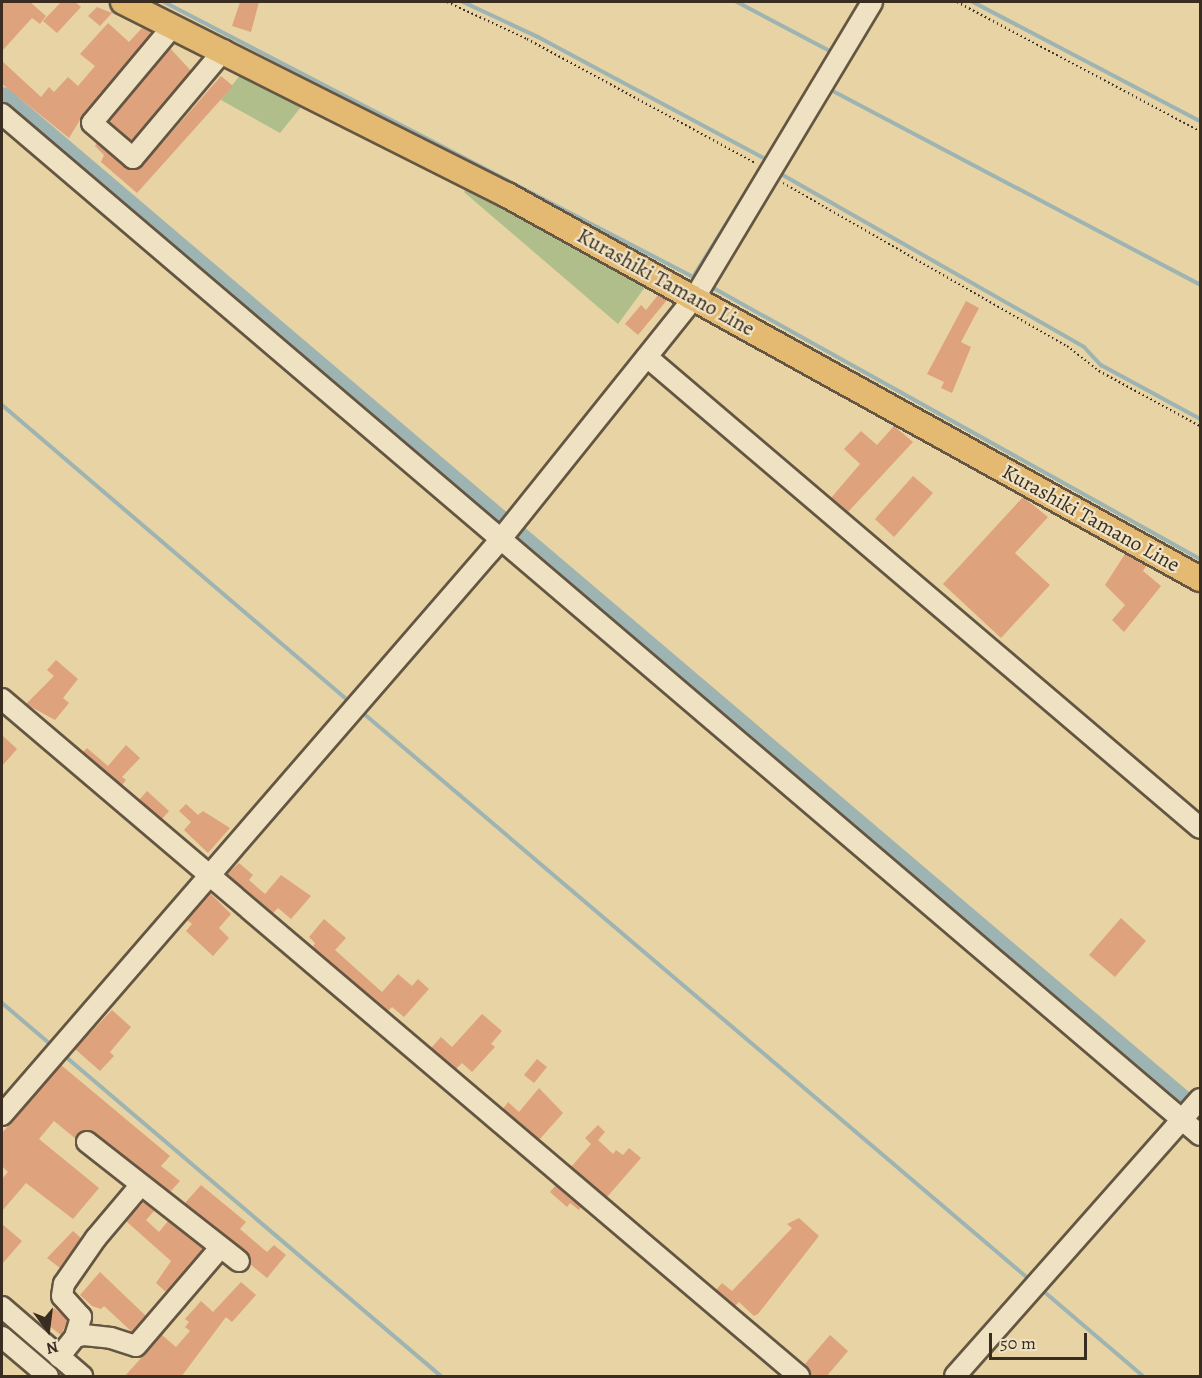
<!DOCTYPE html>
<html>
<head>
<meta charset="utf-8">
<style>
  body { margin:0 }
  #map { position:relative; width:1202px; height:1378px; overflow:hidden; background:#e7d3a3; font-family:Alegreya,serif }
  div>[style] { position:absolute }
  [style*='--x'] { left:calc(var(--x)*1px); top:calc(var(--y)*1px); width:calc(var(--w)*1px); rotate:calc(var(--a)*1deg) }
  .green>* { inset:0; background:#afbe8a }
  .stream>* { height:4px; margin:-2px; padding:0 2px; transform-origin:2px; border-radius:2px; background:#9db4b3 }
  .river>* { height:24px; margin:-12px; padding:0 12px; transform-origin:12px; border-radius:12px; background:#9db4b3 }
  .building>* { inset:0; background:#dea37d }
  .path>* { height:2px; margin-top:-1px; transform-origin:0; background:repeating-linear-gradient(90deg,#392d22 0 1.5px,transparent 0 4.5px) }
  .roads { filter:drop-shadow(2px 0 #645642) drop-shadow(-2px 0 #645642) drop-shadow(0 2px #645642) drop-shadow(0 -2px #645642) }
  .minor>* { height:20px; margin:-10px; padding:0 10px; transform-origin:10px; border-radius:10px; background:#efe2c3 }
  .major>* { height:24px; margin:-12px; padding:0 12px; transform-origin:12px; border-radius:12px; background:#e4ba72 }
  span { translate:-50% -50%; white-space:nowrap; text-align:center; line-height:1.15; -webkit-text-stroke:4.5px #efe2c3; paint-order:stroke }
  .street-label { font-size:21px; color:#392d22 }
  .frame { position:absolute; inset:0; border:3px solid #392d22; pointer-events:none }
  .north { position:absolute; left:18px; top:1300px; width:60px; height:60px; -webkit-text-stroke:4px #efe2c3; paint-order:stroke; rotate:166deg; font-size:16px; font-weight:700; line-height:24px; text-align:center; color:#392d22 }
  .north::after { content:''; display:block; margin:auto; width:21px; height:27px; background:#392d22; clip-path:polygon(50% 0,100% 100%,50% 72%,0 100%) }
  .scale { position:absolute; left:989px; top:1333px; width:98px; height:27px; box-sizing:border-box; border:3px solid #392d22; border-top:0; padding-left:8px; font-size:18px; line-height:21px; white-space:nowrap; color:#392d22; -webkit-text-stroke:4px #efe2c3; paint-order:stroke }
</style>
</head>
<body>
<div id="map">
  <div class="green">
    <div style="clip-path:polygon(240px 75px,301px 107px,280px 133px,221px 100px)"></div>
    <div style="clip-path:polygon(466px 188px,558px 236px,648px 283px,618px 324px,464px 192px)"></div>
  </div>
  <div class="stream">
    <div style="--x:164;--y:2;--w:603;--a:27.46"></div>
    <div style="--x:463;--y:2;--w:83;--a:25"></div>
    <div style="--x:538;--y:37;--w:260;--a:28.2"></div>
    <div style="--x:737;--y:2;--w:107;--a:27.8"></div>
    <div style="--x:973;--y:2;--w:256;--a:27.7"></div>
    <div style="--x:829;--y:89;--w:420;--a:27.8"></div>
    <div style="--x:781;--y:174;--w:349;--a:29.7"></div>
    <div style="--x:1084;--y:347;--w:25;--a:47"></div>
    <div style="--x:1101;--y:365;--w:113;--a:28.6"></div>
    <div style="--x:693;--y:277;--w:104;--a:-58"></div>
    <div style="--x:708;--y:285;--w:563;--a:29.11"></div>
    <div style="--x:655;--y:332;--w:26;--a:-53"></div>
    <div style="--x:2;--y:405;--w:455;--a:40.5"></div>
    <div style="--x:363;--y:713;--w:877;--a:40.37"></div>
    <div style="--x:206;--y:864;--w:434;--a:-49.1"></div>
    <div style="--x:2;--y:1003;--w:62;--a:40.4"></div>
    <div style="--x:66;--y:1057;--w:492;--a:40.4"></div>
    <div style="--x:2;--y:1100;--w:298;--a:-49.2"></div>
    <div style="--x:1041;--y:1289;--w:134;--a:40.5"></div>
  </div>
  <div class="river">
    <div style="--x:2;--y:99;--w:1572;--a:40.36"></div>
    <div style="--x:2;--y:1322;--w:83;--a:40.6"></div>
  </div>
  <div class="building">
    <div style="clip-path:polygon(2px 2px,30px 2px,46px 16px,40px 24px,32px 18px,2px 51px)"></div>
    <div style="clip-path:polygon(61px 2px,75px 2px,81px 7px,57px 33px,43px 21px)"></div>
    <div style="clip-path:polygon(240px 2px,259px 2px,251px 32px,232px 26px)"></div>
    <div style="clip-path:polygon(97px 7px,112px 13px,100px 26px,88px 16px)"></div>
    <div style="clip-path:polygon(108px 23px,129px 42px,142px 28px,152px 32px,83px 115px,69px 138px,2px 84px,2px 61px,41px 97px,49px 87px,54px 92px,68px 77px,78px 86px,95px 66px,80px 54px)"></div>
    <div style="clip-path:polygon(170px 48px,191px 71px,132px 141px,109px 122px)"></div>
    <div style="clip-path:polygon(221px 76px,233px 86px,137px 193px,101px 162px,104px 155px,95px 146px,97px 143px,126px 167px,142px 166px)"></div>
    <div style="clip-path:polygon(658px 295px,667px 300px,638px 335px,625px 324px,641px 305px,646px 310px)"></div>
    <div style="clip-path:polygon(966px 301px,979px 308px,961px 342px,971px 347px,952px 393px,941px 388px,944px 382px,927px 374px)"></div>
    <div style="clip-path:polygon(894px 426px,913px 442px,848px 512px,831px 498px,860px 464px,844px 449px,861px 431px,877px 445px)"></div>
    <div style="clip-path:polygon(913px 476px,933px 493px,894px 537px,875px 519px)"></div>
    <div style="clip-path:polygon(1023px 497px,1048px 517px,1015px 553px,1050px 585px,1001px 638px,943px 584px)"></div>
    <div style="clip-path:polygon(1125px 554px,1146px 566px,1143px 571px,1161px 586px,1124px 632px,1112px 620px,1125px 605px,1105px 585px)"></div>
    <div style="clip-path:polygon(56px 660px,78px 679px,63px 698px,69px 703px,55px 720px,26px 704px,54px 676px,47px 670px)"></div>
    <div style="clip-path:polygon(2px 735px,17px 749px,2px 766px)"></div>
    <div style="clip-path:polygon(126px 745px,140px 758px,122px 777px,126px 780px,122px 785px,83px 752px,87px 748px,108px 766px)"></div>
    <div style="clip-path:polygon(147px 791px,169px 811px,162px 819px,139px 800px)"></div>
    <div style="clip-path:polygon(186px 804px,198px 815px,203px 811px,230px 828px,208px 853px,184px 830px,191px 822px,179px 811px)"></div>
    <div style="clip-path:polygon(239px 863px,253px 875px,249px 880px,265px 894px,281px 875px,311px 896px,291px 919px,278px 908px,273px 913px,227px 874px)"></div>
    <div style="clip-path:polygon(210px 893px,231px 914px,219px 928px,229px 938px,213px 956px,186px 931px,192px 924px,187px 920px)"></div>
    <div style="clip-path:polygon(1121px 918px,1146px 941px,1115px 977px,1089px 955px)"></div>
    <div style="clip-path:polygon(324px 919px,346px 938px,335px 950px,382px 992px,398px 974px,412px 986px,418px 979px,429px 989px,404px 1017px,392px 1007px,388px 1011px,313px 947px,315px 943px,309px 937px)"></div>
    <div style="clip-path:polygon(112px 1010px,131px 1027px,110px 1052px,114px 1056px,100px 1071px,75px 1049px)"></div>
    <div style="clip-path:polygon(482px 1014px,502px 1031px,491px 1044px,495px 1047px,472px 1072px,462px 1063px,456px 1069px,431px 1048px,441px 1037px,452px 1047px)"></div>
    <div style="clip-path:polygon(537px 1059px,547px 1067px,534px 1083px,524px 1075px)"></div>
    <div style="clip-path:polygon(61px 1065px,170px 1156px,161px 1166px,180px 1181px,170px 1192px,94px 1133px,83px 1131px,76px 1139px,54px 1121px,39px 1139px,99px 1188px,73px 1219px,26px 1183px,2px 1211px,2px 1179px,8px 1172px,2px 1166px,2px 1133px)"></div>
    <div style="clip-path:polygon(539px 1088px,563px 1113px,539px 1140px,503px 1109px,508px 1102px,519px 1112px)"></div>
    <div style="clip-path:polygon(598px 1125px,605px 1132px,598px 1140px,613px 1154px,616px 1150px,623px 1155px,629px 1148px,641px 1158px,607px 1197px,571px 1167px,591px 1144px,585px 1138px)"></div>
    <div style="clip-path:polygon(201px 1185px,246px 1222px,240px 1229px,267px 1252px,274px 1245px,286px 1255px,267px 1278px,250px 1264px,246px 1252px,185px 1203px)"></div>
    <div style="clip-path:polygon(556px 1185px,581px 1207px,579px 1210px,570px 1203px,567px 1207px,550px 1192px)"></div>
    <div style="clip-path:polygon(144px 1202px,155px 1210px,146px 1220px,159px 1232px,168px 1221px,204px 1249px,166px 1292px,156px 1283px,171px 1261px,126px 1221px)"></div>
    <div style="clip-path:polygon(799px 1218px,819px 1236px,758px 1314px,754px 1316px,739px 1302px,735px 1306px,716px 1290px,722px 1283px,732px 1291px,792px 1228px,787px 1224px)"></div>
    <div style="clip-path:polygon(2px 1224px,22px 1241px,2px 1264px)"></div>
    <div style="clip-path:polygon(73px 1231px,81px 1238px,60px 1268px,47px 1258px)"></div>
    <div style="clip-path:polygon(100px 1272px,146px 1316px,132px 1332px,104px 1306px,101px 1309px,92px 1306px,80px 1295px)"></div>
    <div style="clip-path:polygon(241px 1282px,256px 1295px,232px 1322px,226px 1317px,181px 1377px,124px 1377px,162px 1335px,176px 1347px,190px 1331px,185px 1327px,189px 1322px,185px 1319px,201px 1301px,213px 1312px)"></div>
    <div style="clip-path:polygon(54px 1308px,68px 1320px,61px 1335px,43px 1321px)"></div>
    <div style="clip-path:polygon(830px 1335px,848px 1351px,826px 1377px,811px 1377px,804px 1365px)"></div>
  </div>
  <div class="path">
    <div style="--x:447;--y:2;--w:88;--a:24.8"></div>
    <div style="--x:527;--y:39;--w:260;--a:28.5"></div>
    <div style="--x:957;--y:2;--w:275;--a:28"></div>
    <div style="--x:783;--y:183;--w:327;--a:29.9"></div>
    <div style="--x:1067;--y:346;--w:41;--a:38"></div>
    <div style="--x:1099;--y:371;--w:115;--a:28.6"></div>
  </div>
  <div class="roads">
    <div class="minor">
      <div style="--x:173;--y:26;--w:126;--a:129.9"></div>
      <div style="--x:92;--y:123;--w:54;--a:40.5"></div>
      <div style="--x:133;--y:158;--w:141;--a:-49.9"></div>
      <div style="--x:2;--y:114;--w:1574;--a:40.44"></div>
      <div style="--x:647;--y:357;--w:726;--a:40.42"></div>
      <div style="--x:2;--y:699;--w:1046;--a:40.35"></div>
      <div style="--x:2;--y:1115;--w:761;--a:-49.1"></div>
      <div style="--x:500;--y:540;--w:312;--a:-51.3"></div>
      <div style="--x:695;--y:297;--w:344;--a:-59"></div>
      <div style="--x:87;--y:1142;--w:193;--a:38.1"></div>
      <div style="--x:2;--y:1307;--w:106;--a:40.8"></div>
      <div style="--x:2;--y:1337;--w:60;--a:40.3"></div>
      <div style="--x:75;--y:1337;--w:21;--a:-73"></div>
      <div style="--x:81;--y:1317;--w:28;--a:-132"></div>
      <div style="--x:62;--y:1296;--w:12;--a:-81"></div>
      <div style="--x:64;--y:1284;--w:56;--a:-55.2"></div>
      <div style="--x:96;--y:1238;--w:68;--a:-49.8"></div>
      <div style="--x:59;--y:1357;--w:26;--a:-51"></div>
      <div style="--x:75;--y:1337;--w:9;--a:-13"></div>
      <div style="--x:84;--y:1335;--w:27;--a:6"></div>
      <div style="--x:111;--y:1338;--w:26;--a:18"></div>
      <div style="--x:136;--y:1346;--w:128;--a:-49.4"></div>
      <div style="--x:955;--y:1376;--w:370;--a:-48.5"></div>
    </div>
    <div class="major">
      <div style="--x:123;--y:2;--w:430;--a:26.7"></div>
      <div style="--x:507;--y:195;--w:792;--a:28.99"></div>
    </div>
  </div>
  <div class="street-label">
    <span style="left:666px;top:282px;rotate:29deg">Kurashiki Tamano Line</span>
    <span style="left:1091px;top:518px;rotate:29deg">Kurashiki Tamano Line</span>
  </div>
  <div class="frame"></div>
  <div class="north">N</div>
  <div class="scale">50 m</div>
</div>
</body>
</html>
